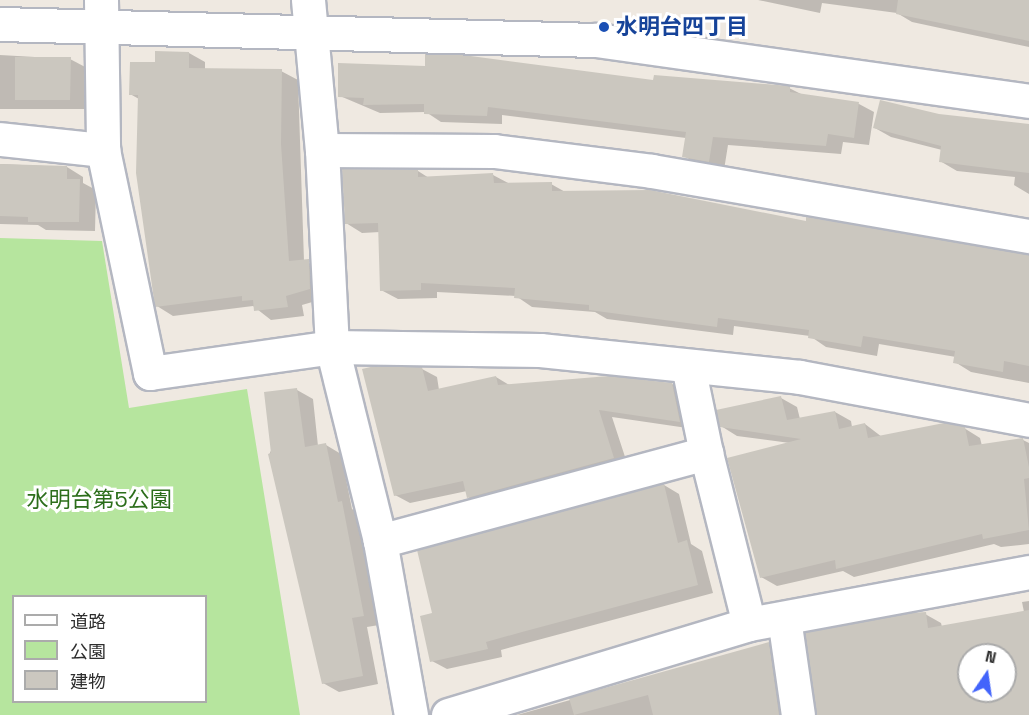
<!DOCTYPE html>
<html>
<head>
<meta charset="utf-8">
<style>
  body { margin:0 }
  #map { position:relative; width:1029px; height:715px; overflow:hidden; background:#efe9e1; font-family:"Space Grotesk","Noto Sans JP",sans-serif }
  div>[style] { position:absolute }
  [style*='--x'] { left:calc(var(--x)*1px); top:calc(var(--y)*1px); width:calc(var(--w)*1px); rotate:calc(var(--a)*1deg) }
  .green>* { inset:0; background:#b6e59e }
  .shadow>* { inset:0; background:#0003 }
  .building>* { inset:0; background:#cbc7bf }
  .roads { filter:drop-shadow(2px 0 #b4b7c1) drop-shadow(-2px 0 #b4b7c1) drop-shadow(0 2px #b4b7c1) drop-shadow(0 -2px #b4b7c1) }
  .minor>* { height:33px; margin:-16.5px; padding:0 16.5px; transform-origin:16.5px; border-radius:16.5px; background:#fff }
  .dots>* { width:16px; height:16px; translate:-50% -50%; box-sizing:border-box; border:3px solid #fff; border-radius:50% }
  span { translate:-50% -50%; white-space:nowrap; text-align:center; line-height:1.15; -webkit-text-stroke:6px #fff; paint-order:stroke }
  .transit-label { font-size:22px; color:#164399; font-weight:700 }
  .left { translate:0 -50%; text-align:left }
  .park-label { font-size:22px; color:#2c6e1b }
  .legend { position:absolute; left:12px; top:595px; width:195px; height:108px; box-sizing:border-box; background:#fff; border:2px solid #ababab; margin:0; padding:8px 10px; list-style:none; font-size:18px; color:#2e2e2e }
  .legend li { display:flex; align-items:center; gap:12px; height:30px }
  .legend b { width:30px; border:2px solid #ababab }
  .north { position:absolute; left:957px; top:643px; width:60px; height:60px; box-sizing:border-box; background:#fff; border:2px solid #ababab; border-radius:50%; rotate:13deg; font-size:16px; font-weight:700; line-height:24px; text-align:center; color:#2e2e2e }
  .north::after { content:''; display:block; margin:auto; width:21px; height:27px; background:#4264fb; clip-path:polygon(50% 0,100% 100%,50% 72%,0 100%) }
</style>
</head>
<body>
<div id="map">
  <div class="green">
    <div style="clip-path:polygon(evenodd,0 238px,102px 241px,129px 408px,247px 389px,300px 715px,0 715px,0 238px,14px 596px,206px 596px,206px 702px,14px 702px,14px 596px)"></div>
  </div>
  <div class="shadow">
    <div style="clip-path:polygon(758px 0,1019px 0,1029px 2px,1029px 47px,912px 22px,897px 13px,822px 3px,820px 13px)"></div>
    <div style="clip-path:polygon(157px 52px,189px 53px,205px 62px,205px 69px,281px 71px,298px 80px,304px 261px,325px 270px,326px 298px,302px 305px,304px 316px,271px 320px,253px 306px,173px 316px,157px 306px,139px 99px,130px 94px,157px 64px)"></div>
    <div style="clip-path:polygon(0 55px,70px 59px,87px 68px,86px 109px,0 109px)"></div>
    <div style="clip-path:polygon(655px 81px,789px 88px,803px 95px,859px 104px,874px 112px,869px 145px,843px 142px,841px 154px,728px 145px,724px 170px,699px 165px,684px 156px,686px 138px,502px 115px,502px 124px,441px 122px,426px 112px,380px 113px,340px 96px)"></div>
    <div style="clip-path:polygon(939px 115px,1029px 126px,1029px 194px,1014px 185px,1015px 177px,957px 171px,940px 161px,942px 150px,891px 137px,875px 128px)"></div>
    <div style="clip-path:polygon(0 164px,67px 167px,83px 177px,83px 183px,96px 190px,95px 231px,46px 230px,38px 225px,0 224px)"></div>
    <div style="clip-path:polygon(418px 171px,429px 178px,493px 175px,510px 184px,551px 184px,567px 193px,1029px 255px,1029px 383px,971px 372px,955px 362px,956px 357px,879px 344px,877px 356px,826px 347px,810px 336px,734px 326px,733px 335px,607px 319px,595px 312px,532px 307px,516px 296px,437px 292px,437px 298px,398px 299px,381px 290px,380px 232px,362px 233px,346px 223px)"></div>
    <div style="clip-path:polygon(422px 369px,437px 377px,439px 390px,496px 377px,511px 386px,672px 384px,687px 393px,694px 429px,612px 417px,628px 466px,483px 506px,468px 497px,467px 491px,410px 503px,395px 495px)"></div>
    <div style="clip-path:polygon(297px 390px,313px 399px,318px 446px,326px 445px,341px 454px,352px 509px,357px 512px,379px 625px,367px 627px,378px 684px,339px 692px,323px 683px,269px 455px)"></div>
    <div style="clip-path:polygon(781px 398px,797px 407px,800px 419px,835px 412px,851px 421px,852px 427px,865px 424px,882px 437px,964px 428px,980px 438px,982px 446px,1023px 440px,1029px 443px,1029px 544px,1001px 547px,994px 544px,854px 577px,843px 571px,777px 586px,761px 577px,790px 443px,737px 436px,721px 426px)"></div>
    <div style="clip-path:polygon(664px 485px,679px 494px,691px 544px,702px 551px,713px 593px,501px 650px,502px 657px,447px 669px,432px 661px,434px 614px)"></div>
    <div style="clip-path:polygon(evenodd,1029px 601px,1029px 715px,817px 715px,925px 614px,941px 623px,942px 627px,1024px 612px,1022px 602px,1029px 601px,969px 655px,1005px 655px,1005px 691px,969px 691px,969px 655px)"></div>
    <div style="clip-path:polygon(768px 644px,784px 653px,793px 715px,517px 715px)"></div>
  </div>
  <div class="building">
    <div style="clip-path:polygon(898px 0,1029px 0,1029px 41px,896px 14px)"></div>
    <div style="clip-path:polygon(155px 51px,189px 52px,189px 68px,282px 69px,281px 144px,289px 261px,309px 259px,310px 289px,286px 296px,288px 307px,254px 311px,253px 300px,242px 301px,242px 296px,155px 307px,136px 173px,138px 95px,129px 95px,130px 62px,155px 62px)"></div>
    <div style="clip-path:polygon(425px 54px,463px 55px,653px 80px,654px 75px,790px 86px,790px 92px,859px 102px,854px 138px,828px 134px,826px 146px,713px 137px,709px 162px,682px 157px,686px 132px,488px 107px,487px 116px,424px 114px,424px 104px,363px 105px,364px 98px,338px 97px,338px 63px,425px 66px)"></div>
    <div style="clip-path:polygon(15px 57px,71px 57px,70px 100px,15px 100px)"></div>
    <div style="clip-path:polygon(880px 100px,939px 114px,1029px 124px,1029px 173px,939px 162px,941px 146px,873px 128px)"></div>
    <div style="clip-path:polygon(0 164px,67px 166px,67px 179px,80px 179px,79px 222px,28px 222px,28px 217px,0 216px)"></div>
    <div style="clip-path:polygon(342px 169px,418px 170px,418px 177px,493px 173px,494px 183px,552px 182px,552px 191px,650px 190px,806px 221px,806px 217px,1029px 254px,1029px 366px,1004px 361px,1003px 372px,953px 363px,955px 351px,863px 336px,861px 347px,808px 338px,809px 330px,718px 318px,717px 327px,589px 310px,589px 305px,514px 298px,515px 288px,421px 283px,421px 290px,380px 291px,378px 223px,345px 224px)"></div>
    <div style="clip-path:polygon(375px 366px,422px 367px,428px 391px,496px 376px,498px 385px,609px 376px,672px 383px,680px 422px,599px 410px,614px 458px,467px 498px,463px 481px,394px 496px,362px 369px)"></div>
    <div style="clip-path:polygon(297px 388px,305px 447px,326px 443px,338px 502px,342px 501px,364px 616px,352px 618px,363px 676px,322px 684px,268px 454px,271px 453px,264px 392px)"></div>
    <div style="clip-path:polygon(781px 396px,787px 420px,835px 411px,839px 429px,865px 423px,868px 438px,944px 423px,965px 427px,969px 446px,1023px 438px,1029px 467px,1029px 478px,1024px 479px,1029px 530px,983px 539px,982px 534px,836px 569px,835px 560px,760px 578px,727px 458px,801px 439px,720px 427px,716px 410px)"></div>
    <div style="clip-path:polygon(664px 484px,678px 543px,687px 540px,698px 585px,522px 632px,486px 642px,488px 649px,430px 662px,420px 616px,432px 613px,417px 550px)"></div>
    <div style="clip-path:polygon(evenodd,1029px 610px,1029px 715px,816px 715px,805px 633px,911px 613px,926px 612px,928px 628px,1029px 610px,969px 655px,1005px 655px,1005px 691px,969px 691px,969px 655px)"></div>
    <div style="clip-path:polygon(769px 642px,779px 715px,653px 715px,648px 695px,574px 715px,569px 698px)"></div>
  </div>
  <div class="roads">
    <div class="minor">
      <div style="--x:101;--y:0;--w:150;--a:89.2"></div>
      <div style="--x:103;--y:150;--w:228;--a:78.1"></div>
      <div style="--x:150;--y:373;--w:184;--a:-8.1"></div>
      <div style="--x:332;--y:347;--w:208;--a:0.8"></div>
      <div style="--x:540;--y:350;--w:261;--a:5.9"></div>
      <div style="--x:800;--y:377;--w:233;--a:10.6"></div>
      <div style="--x:308;--y:0;--w:151;--a:84.7"></div>
      <div style="--x:322;--y:150;--w:197;--a:87.1"></div>
      <div style="--x:332;--y:347;--w:200;--a:76.1"></div>
      <div style="--x:380;--y:541;--w:177;--a:79.9"></div>
      <div style="--x:0;--y:24;--w:596;--a:1.54"></div>
      <div style="--x:596;--y:40;--w:437;--a:8"></div>
      <div style="--x:0;--y:139;--w:104;--a:6.1"></div>
      <div style="--x:322;--y:150;--w:172;--a:0.3"></div>
      <div style="--x:494;--y:151;--w:159;--a:7.2"></div>
      <div style="--x:652;--y:171;--w:383;--a:9.8"></div>
      <div style="--x:688;--y:366;--w:89;--a:78.3"></div>
      <div style="--x:706;--y:453;--w:176;--a:75.9"></div>
      <div style="--x:380;--y:541;--w:338;--a:-15.1"></div>
      <div style="--x:784;--y:618;--w:98;--a:81.8"></div>
      <div style="--x:448;--y:715;--w:314;--a:-16.8"></div>
      <div style="--x:749;--y:624;--w:285;--a:-10.5"></div>
    </div>
  </div>
  <div class="dots">
    <div style="left:604px;top:27px;background:#1a4fb4"></div>
  </div>
  <div class="transit-label">
    <span class="left" style="left:616px;top:27px">水明台四丁目</span>
  </div>
  <div class="park-label">
    <span style="left:99px;top:500px">水明台第5公園</span>
  </div>
  <ul class="legend">
  <li><b style="height:8px;background:#fff"></b>道路</li>
  <li><b style="height:16px;background:#b6e59e"></b>公園</li>
  <li><b style="height:16px;background:#cbc7bf"></b>建物</li>
  </ul>
  <div class="north">N</div>
</div>
</body>
</html>
